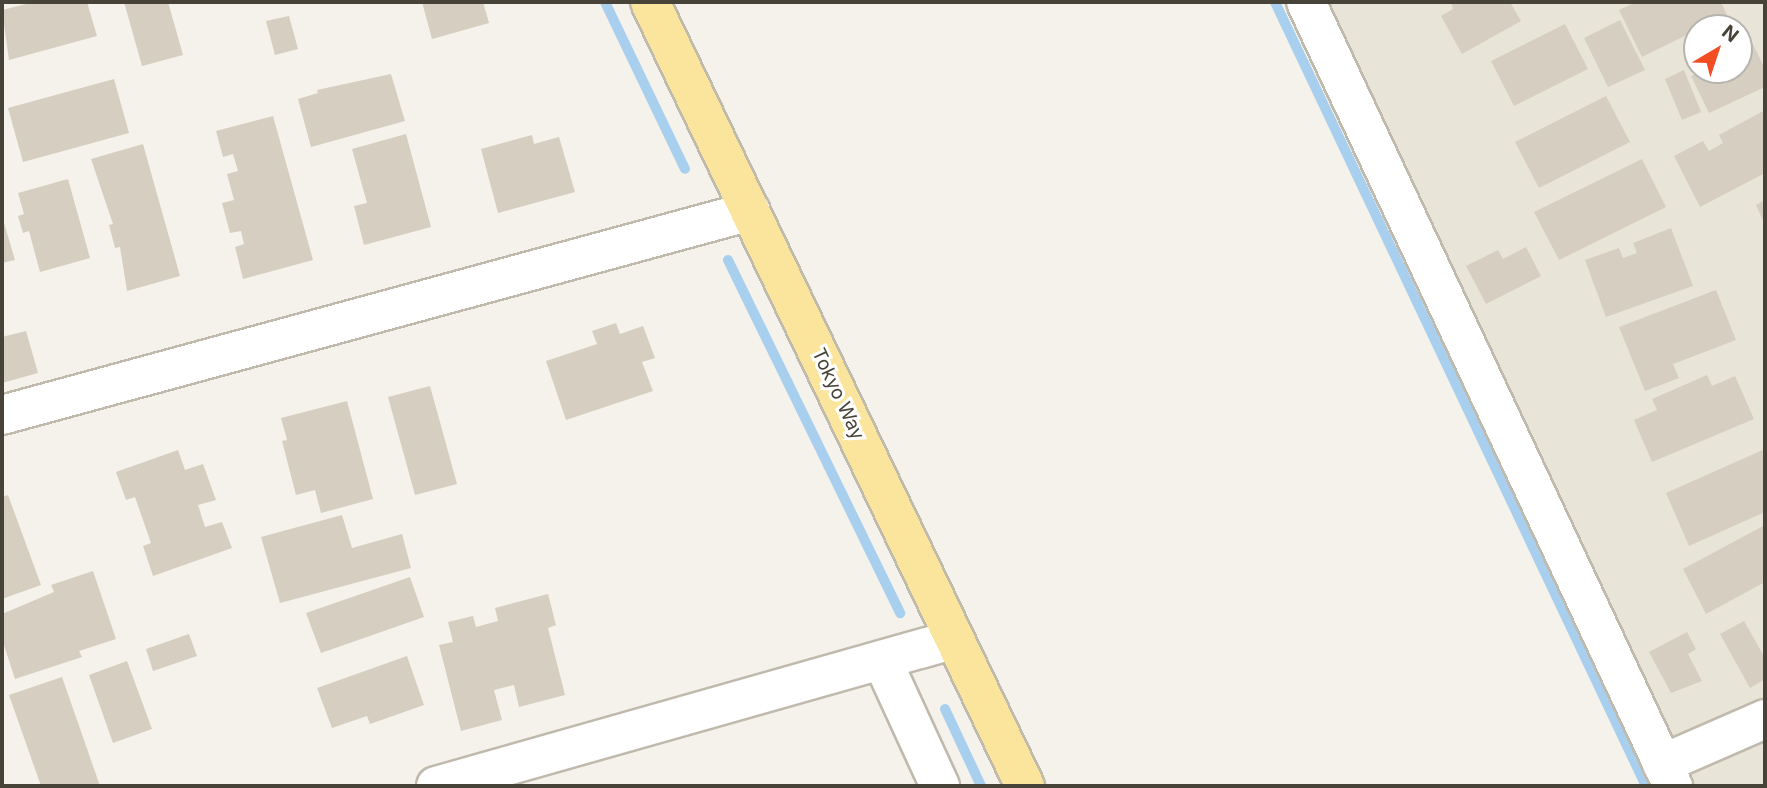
<!DOCTYPE html>
<html>
<head>
<meta charset="utf-8">
<style>
  body { margin:0 }
  #map { position:relative; width:1767px; height:788px; overflow:hidden; background:#f4f2ea; font-family:Inter,sans-serif }
  div>[style] { position:absolute }
  [style*='--x'] { left:calc(var(--x)*1px); top:calc(var(--y)*1px); width:calc(var(--w)*1px); rotate:calc(var(--a)*1deg) }
  .residential>* { inset:0; background:#e8e4d8 }
  .stream>* { height:10px; margin:-5px; padding:0 5px; transform-origin:5px; border-radius:5px; background:#a9cfee }
  .building>* { inset:0; background:#d6cec0 }
  .roads { filter:drop-shadow(2px 0 #c0baad) drop-shadow(-2px 0 #c0baad) drop-shadow(0 2px #c0baad) drop-shadow(0 -2px #c0baad) }
  .minor>* { height:38px; margin:-19px; padding:0 19px; transform-origin:19px; border-radius:19px; background:#fff }
  .major>* { height:38px; margin:-19px; padding:0 19px; transform-origin:19px; border-radius:19px; background:#fbe59d }
  span { translate:-50% -50%; white-space:nowrap; text-align:center; line-height:1.15; -webkit-text-stroke:6px #fff; paint-order:stroke }
  .street-label { font-size:19px; color:#484338 }
  .frame { position:absolute; inset:0; border:4px solid #484338; pointer-events:none }
  .north { position:absolute; left:1683px; top:14px; width:70px; height:70px; box-sizing:border-box; background:#fff; border:2px solid #b6b4af; border-radius:50%; rotate:39deg; font-size:19px; font-weight:700; line-height:28px; text-align:center; color:#484338 }
  .north::after { content:''; display:block; margin:auto; width:24px; height:32px; background:#f24d23; clip-path:polygon(50% 0,100% 100%,50% 72%,0 100%) }
</style>
</head>
<body>
<div id="map">
  <div class="residential">
    <div style="clip-path:polygon(evenodd,1315px 2px,1765px 2px,1765px 786px,1690px 786px,1315px 2px,1697px 28px,1739px 28px,1739px 70px,1697px 70px,1697px 28px)"></div>
  </div>
  <div class="stream">
    <div style="--x:605;--y:2;--w:185;--a:64.4"></div>
    <div style="--x:1275;--y:2;--w:867;--a:64.68"></div>
    <div style="--x:728;--y:260;--w:393;--a:64"></div>
    <div style="--x:945;--y:709;--w:85;--a:64.9"></div>
  </div>
  <div class="building">
    <div style="clip-path:polygon(34px 2px,87px 2px,97px 36px,9px 60px,2px 10px)"></div>
    <div style="clip-path:polygon(124px 2px,168px 2px,183px 55px,142px 66px)"></div>
    <div style="clip-path:polygon(422px 2px,483px 2px,489px 23px,432px 39px)"></div>
    <div style="clip-path:polygon(1451px 2px,1510px 2px,1521px 21px,1462px 54px,1441px 16px,1453px 9px)"></div>
    <div style="clip-path:polygon(1636px 2px,1721px 2px,1727px 15px,1642px 57px,1619px 10px)"></div>
    <div style="clip-path:polygon(289px 16px,298px 49px,275px 55px,266px 21px)"></div>
    <div style="clip-path:polygon(1620px 20px,1645px 70px,1608px 87px,1584px 38px)"></div>
    <div style="clip-path:polygon(1565px 24px,1588px 69px,1514px 106px,1491px 61px)"></div>
    <div style="clip-path:polygon(1750px 38px,1765px 69px,1765px 87px,1709px 113px,1691px 76px,1704px 70px,1739px 70px,1739px 43px)"></div>
    <div style="clip-path:polygon(1684px 70px,1701px 112px,1682px 120px,1665px 79px)"></div>
    <div style="clip-path:polygon(391px 74px,405px 121px,311px 147px,298px 99px,318px 93px,317px 90px)"></div>
    <div style="clip-path:polygon(114px 79px,129px 133px,23px 162px,8px 108px)"></div>
    <div style="clip-path:polygon(1606px 96px,1630px 142px,1539px 188px,1515px 142px)"></div>
    <div style="clip-path:polygon(1765px 110px,1765px 173px,1700px 207px,1674px 156px,1703px 141px,1709px 151px,1723px 143px,1719px 135px)"></div>
    <div style="clip-path:polygon(273px 116px,313px 260px,243px 279px,235px 247px,244px 244px,241px 231px,230px 233px,222px 203px,234px 200px,227px 174px,238px 171px,233px 154px,223px 157px,216px 131px)"></div>
    <div style="clip-path:polygon(406px 134px,431px 227px,364px 245px,354px 206px,367px 203px,352px 149px)"></div>
    <div style="clip-path:polygon(532px 135px,534px 144px,559px 137px,575px 192px,498px 213px,481px 149px)"></div>
    <div style="clip-path:polygon(143px 144px,180px 276px,127px 291px,120px 247px,115px 248px,109px 225px,113px 224px,91px 159px)"></div>
    <div style="clip-path:polygon(1642px 159px,1666px 207px,1559px 260px,1534px 212px)"></div>
    <div style="clip-path:polygon(68px 179px,90px 258px,40px 272px,29px 231px,23px 233px,18px 216px,24px 214px,18px 193px)"></div>
    <div style="clip-path:polygon(1765px 200px,1765px 225px,1756px 205px)"></div>
    <div style="clip-path:polygon(2px 216px,15px 260px,2px 263px)"></div>
    <div style="clip-path:polygon(1671px 228px,1693px 286px,1606px 317px,1585px 260px,1619px 248px,1623px 258px,1637px 253px,1633px 243px)"></div>
    <div style="clip-path:polygon(1526px 247px,1541px 276px,1486px 304px,1466px 266px,1498px 250px,1503px 259px)"></div>
    <div style="clip-path:polygon(1716px 290px,1736px 340px,1673px 364px,1679px 378px,1645px 391px,1619px 327px)"></div>
    <div style="clip-path:polygon(616px 323px,620px 334px,643px 326px,655px 358px,642px 362px,653px 391px,566px 420px,546px 361px,597px 344px,592px 331px)"></div>
    <div style="clip-path:polygon(26px 331px,38px 373px,2px 383px,2px 337px)"></div>
    <div style="clip-path:polygon(1707px 375px,1712px 386px,1735px 376px,1754px 419px,1652px 462px,1634px 420px,1657px 410px,1652px 399px)"></div>
    <div style="clip-path:polygon(430px 386px,457px 484px,415px 495px,388px 397px)"></div>
    <div style="clip-path:polygon(347px 401px,373px 499px,321px 513px,315px 490px,296px 495px,282px 441px,287px 440px,281px 418px)"></div>
    <div style="clip-path:polygon(1765px 449px,1765px 512px,1689px 546px,1666px 493px)"></div>
    <div style="clip-path:polygon(178px 450px,185px 470px,203px 464px,216px 500px,198px 505px,205px 527px,222px 522px,232px 548px,153px 576px,143px 546px,151px 543px,135px 497px,126px 500px,116px 472px)"></div>
    <div style="clip-path:polygon(8px 495px,41px 585px,2px 599px,2px 497px)"></div>
    <div style="clip-path:polygon(342px 515px,352px 548px,402px 534px,411px 568px,280px 603px,261px 537px)"></div>
    <div style="clip-path:polygon(1765px 525px,1765px 582px,1706px 614px,1683px 569px)"></div>
    <div style="clip-path:polygon(93px 571px,116px 639px,79px 651px,82px 657px,15px 679px,2px 639px,2px 614px,54px 592px,51px 585px)"></div>
    <div style="clip-path:polygon(410px 577px,424px 617px,321px 653px,306px 613px)"></div>
    <div style="clip-path:polygon(548px 594px,556px 625px,548px 628px,565px 695px,519px 707px,514px 685px,494px 690px,502px 720px,461px 731px,439px 645px,453px 642px,448px 622px,473px 616px,476px 627px,498px 621px,495px 608px)"></div>
    <div style="clip-path:polygon(1744px 621px,1765px 658px,1765px 679px,1750px 688px,1720px 634px)"></div>
    <div style="clip-path:polygon(1687px 632px,1696px 649px,1688px 654px,1702px 681px,1671px 693px,1649px 652px)"></div>
    <div style="clip-path:polygon(189px 634px,197px 656px,153px 671px,146px 649px)"></div>
    <div style="clip-path:polygon(407px 656px,424px 705px,370px 724px,367px 716px,332px 728px,317px 688px)"></div>
    <div style="clip-path:polygon(127px 661px,152px 729px,113px 743px,89px 675px)"></div>
    <div style="clip-path:polygon(62px 677px,100px 786px,41px 786px,9px 695px)"></div>
  </div>
  <div class="roads">
    <div class="minor">
      <div style="--x:1306;--y:2;--w:866;--a:64.92"></div>
      <div style="--x:2;--y:415;--w:776;--a:-15.24"></div>
      <div style="--x:882;--y:660;--w:139;--a:65.3"></div>
      <div style="--x:1662;--y:764;--w:112;--a:-23.6"></div>
      <div style="--x:436;--y:786;--w:539;--a:-15.81"></div>
    </div>
    <div class="major">
      <div style="--x:650;--y:2;--w:869;--a:64.44"></div>
    </div>
  </div>
  <div class="street-label">
    <span style="left:838px;top:394px;rotate:65deg">Tokyo Way</span>
  </div>
  <div class="frame"></div>
  <div class="north">N</div>
</div>
</body>
</html>
